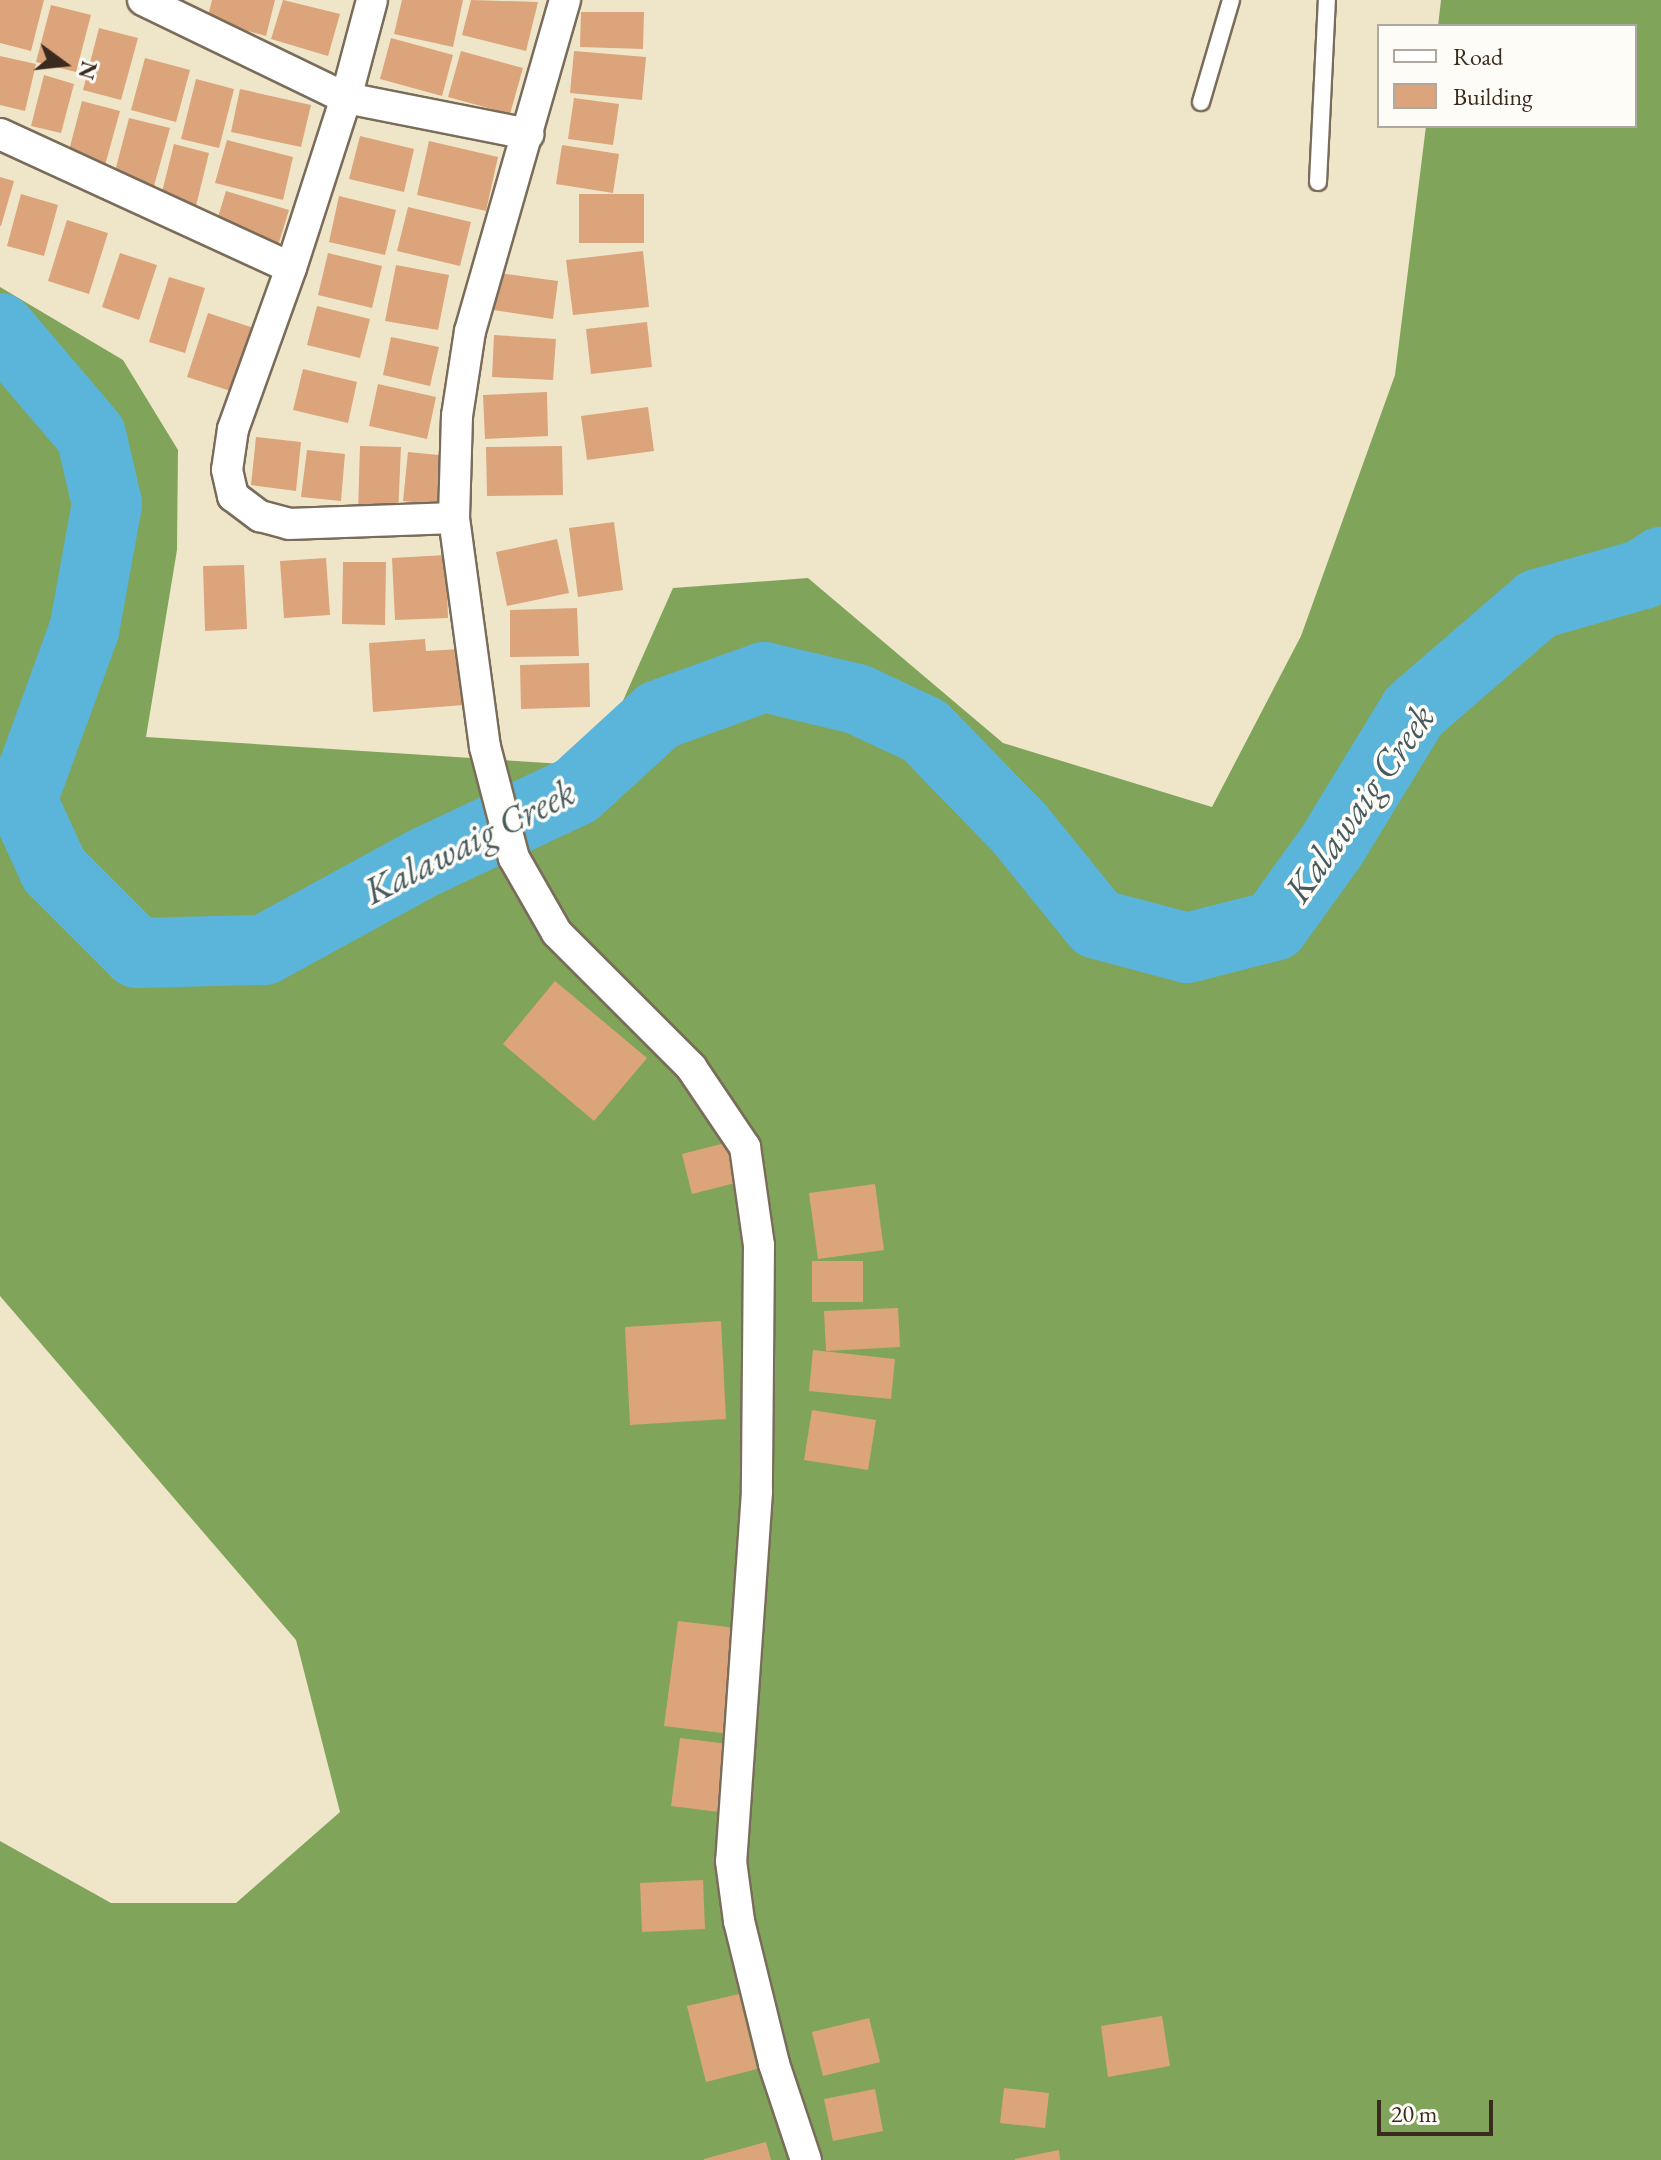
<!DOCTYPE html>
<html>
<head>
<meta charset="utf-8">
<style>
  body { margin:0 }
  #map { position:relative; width:1661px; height:2160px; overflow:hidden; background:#efe6ca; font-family:"EB Garamond",serif }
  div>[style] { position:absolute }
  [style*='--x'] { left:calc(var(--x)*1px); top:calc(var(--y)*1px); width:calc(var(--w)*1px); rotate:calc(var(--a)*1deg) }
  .forest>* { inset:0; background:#80a55a }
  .river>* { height:70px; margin:-35px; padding:0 35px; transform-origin:35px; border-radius:35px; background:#5bb4d9 }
  .building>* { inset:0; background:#dba47b }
  .roads { filter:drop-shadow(2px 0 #7a6c5a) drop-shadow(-2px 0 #7a6c5a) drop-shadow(0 2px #7a6c5a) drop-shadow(0 -2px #7a6c5a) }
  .service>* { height:16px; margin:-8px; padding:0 8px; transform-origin:8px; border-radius:8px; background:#fff }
  .minor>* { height:30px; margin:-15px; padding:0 15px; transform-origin:15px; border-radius:15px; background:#fff }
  span { translate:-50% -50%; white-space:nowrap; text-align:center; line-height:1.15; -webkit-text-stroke:7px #fdfcf7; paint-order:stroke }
  .water-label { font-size:38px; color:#465a5f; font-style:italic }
  .legend { position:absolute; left:1377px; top:24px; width:260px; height:104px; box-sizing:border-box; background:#fdfcf7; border:2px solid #afa8a0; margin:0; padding:10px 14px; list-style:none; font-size:24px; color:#3b2a1e }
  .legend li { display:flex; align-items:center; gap:16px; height:40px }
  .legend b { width:40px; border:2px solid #afa8a0 }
  .north { position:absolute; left:24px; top:24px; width:80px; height:80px; -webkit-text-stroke:6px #fdfcf7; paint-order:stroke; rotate:105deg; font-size:22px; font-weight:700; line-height:32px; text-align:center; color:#3b2a1e }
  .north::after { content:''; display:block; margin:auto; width:28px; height:36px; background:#3b2a1e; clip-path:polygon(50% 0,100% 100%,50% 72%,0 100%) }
  .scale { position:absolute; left:1377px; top:2100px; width:116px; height:36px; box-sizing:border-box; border:4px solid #3b2a1e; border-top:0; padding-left:10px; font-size:24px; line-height:28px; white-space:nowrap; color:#3b2a1e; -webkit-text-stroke:6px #fdfcf7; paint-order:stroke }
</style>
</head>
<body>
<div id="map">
  <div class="forest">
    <div style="clip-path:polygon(1441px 0,1661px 0,1661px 2160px,0 2160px,0 1841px,111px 1903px,236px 1903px,340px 1812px,296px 1640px,0 1296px,0 287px,123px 360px,178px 450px,177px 550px,146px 737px,594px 766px,673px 588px,808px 578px,1003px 743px,1212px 807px,1301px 636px,1395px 375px,1426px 126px,1635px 126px,1635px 26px,1438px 26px)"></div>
  </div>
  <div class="river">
    <div style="--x:0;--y:328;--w:140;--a:49.6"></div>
    <div style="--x:91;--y:435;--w:71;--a:76.9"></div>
    <div style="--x:107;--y:504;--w:128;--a:100.3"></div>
    <div style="--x:84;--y:630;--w:181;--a:110"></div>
    <div style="--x:22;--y:800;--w:77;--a:65.4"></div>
    <div style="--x:54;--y:870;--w:117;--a:45"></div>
    <div style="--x:137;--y:953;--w:127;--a:-1.4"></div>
    <div style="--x:264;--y:950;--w:183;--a:-28.7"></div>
    <div style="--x:425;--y:862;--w:167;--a:-25.2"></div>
    <div style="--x:576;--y:791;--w:113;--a:-42.5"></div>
    <div style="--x:659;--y:715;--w:112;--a:-19.9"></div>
    <div style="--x:764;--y:677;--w:96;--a:13.3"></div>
    <div style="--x:857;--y:699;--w:75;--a:25.2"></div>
    <div style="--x:925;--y:731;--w:136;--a:45.9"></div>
    <div style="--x:1020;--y:829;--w:122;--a:51"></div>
    <div style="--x:1097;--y:924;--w:93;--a:14.9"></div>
    <div style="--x:1187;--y:948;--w:90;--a:-14.2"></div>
    <div style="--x:1274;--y:926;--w:97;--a:-54.2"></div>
    <div style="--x:1331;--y:847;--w:159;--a:-58.6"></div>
    <div style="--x:1414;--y:711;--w:164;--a:-40.8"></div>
    <div style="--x:1538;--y:604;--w:109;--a:-15.9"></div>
    <div style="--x:1643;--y:574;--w:22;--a:-34"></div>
  </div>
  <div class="building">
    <div style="clip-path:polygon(0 0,44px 0,31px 51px,0 43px)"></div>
    <div style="clip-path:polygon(212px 0,275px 0,266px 36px,207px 20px)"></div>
    <div style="clip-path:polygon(283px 0,340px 14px,328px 56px,271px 39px)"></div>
    <div style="clip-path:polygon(402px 0,463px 0,453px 47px,394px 34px)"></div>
    <div style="clip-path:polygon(471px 0,538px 2px,526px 51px,462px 35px)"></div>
    <div style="clip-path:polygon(51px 5px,91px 15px,76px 72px,36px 62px)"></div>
    <div style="clip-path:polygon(581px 12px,644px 12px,643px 49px,580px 47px)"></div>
    <div style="clip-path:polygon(99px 28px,138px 38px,121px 100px,83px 90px)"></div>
    <div style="clip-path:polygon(391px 38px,453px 55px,442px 96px,380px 79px)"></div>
    <div style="clip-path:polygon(461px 51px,523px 68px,510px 114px,448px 97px)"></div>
    <div style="clip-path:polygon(574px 51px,646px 57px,642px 100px,570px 93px)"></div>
    <div style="clip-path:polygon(0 56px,36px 64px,25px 111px,0 105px)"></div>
    <div style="clip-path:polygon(145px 58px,190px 70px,176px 122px,131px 110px)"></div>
    <div style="clip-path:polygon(44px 75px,74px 84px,61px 133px,31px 126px)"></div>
    <div style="clip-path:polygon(196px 79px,234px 89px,219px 148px,181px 139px)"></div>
    <div style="clip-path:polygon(240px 89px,311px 105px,301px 147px,231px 132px)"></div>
    <div style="clip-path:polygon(574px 98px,619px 104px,613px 145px,568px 139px)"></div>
    <div style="clip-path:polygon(82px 101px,120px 111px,104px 169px,67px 158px)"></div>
    <div style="clip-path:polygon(129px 118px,170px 128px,154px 186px,114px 175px)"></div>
    <div style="clip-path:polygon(360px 136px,414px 149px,404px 192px,349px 179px)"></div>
    <div style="clip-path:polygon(227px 140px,293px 157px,283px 200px,215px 183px)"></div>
    <div style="clip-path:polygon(429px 141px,498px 157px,486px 211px,417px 195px)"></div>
    <div style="clip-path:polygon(174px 144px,209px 153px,196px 206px,161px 196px)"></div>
    <div style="clip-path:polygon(562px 145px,619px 154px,613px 193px,556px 184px)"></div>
    <div style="clip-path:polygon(0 177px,14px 181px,1px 226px,0 226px)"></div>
    <div style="clip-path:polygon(226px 191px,289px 210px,277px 249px,214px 230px)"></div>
    <div style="clip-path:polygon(21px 194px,58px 205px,44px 256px,7px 246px)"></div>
    <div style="clip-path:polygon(579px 194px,644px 194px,644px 243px,579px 243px)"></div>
    <div style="clip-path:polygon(339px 196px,396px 210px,385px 255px,329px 242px)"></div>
    <div style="clip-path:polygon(408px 207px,471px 222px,460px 266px,397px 251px)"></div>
    <div style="clip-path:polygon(67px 220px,108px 233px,89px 294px,48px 281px)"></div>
    <div style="clip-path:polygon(643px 251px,649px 307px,573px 315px,566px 260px)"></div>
    <div style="clip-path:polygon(120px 253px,157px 265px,139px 320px,102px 307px)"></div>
    <div style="clip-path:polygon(328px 253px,382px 266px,372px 308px,318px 295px)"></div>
    <div style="clip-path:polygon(396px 265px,449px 275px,438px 330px,385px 321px)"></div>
    <div style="clip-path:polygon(498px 273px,558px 281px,553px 319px,493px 310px)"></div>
    <div style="clip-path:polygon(169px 277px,205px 288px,185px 353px,149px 342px)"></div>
    <div style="clip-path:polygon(317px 306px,370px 319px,360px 358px,307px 345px)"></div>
    <div style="clip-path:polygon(208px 313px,257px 329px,237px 393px,187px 377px)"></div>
    <div style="clip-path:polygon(647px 322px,652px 367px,591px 374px,586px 329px)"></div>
    <div style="clip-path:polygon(494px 335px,556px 339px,553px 380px,492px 377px)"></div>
    <div style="clip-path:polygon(391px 337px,439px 347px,430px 386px,383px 375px)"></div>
    <div style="clip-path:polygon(303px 369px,357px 382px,348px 423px,293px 410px)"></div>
    <div style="clip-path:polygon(378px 384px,436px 397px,427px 439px,369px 426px)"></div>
    <div style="clip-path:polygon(547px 392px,548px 436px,485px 439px,483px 395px)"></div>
    <div style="clip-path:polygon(648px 407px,654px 451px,587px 460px,581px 416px)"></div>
    <div style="clip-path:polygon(256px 437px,301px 442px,296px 491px,251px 485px)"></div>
    <div style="clip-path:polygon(360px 446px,401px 447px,398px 514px,358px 513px)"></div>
    <div style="clip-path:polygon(562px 446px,563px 495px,487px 496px,486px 447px)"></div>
    <div style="clip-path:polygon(307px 450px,345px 454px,341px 501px,301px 497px)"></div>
    <div style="clip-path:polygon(408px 452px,449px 456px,444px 505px,403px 501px)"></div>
    <div style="clip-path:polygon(614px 522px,623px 590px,578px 597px,569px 528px)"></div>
    <div style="clip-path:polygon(557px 539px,569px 593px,507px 606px,496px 552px)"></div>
    <div style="clip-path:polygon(446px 555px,448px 618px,395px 620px,392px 558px)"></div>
    <div style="clip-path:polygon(326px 558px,330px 615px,284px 618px,280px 561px)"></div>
    <div style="clip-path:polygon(343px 562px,386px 562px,385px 625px,342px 624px)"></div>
    <div style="clip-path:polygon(244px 565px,247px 629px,205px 631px,203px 566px)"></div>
    <div style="clip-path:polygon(577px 608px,579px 656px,510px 657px,510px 610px)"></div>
    <div style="clip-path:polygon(425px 639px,426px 651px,460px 649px,464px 705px,373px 712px,369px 643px)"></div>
    <div style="clip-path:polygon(589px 663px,590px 707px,521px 709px,520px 665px)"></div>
    <div style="clip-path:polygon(555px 981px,647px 1058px,594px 1121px,503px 1044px)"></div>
    <div style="clip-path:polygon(729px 1142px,739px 1182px,692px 1194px,682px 1154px)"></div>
    <div style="clip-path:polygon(875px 1184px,884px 1250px,818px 1259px,809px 1193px)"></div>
    <div style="clip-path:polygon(812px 1261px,863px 1261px,863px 1302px,812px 1302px)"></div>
    <div style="clip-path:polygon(898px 1308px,900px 1347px,826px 1351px,824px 1311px)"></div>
    <div style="clip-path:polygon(721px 1321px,726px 1419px,630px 1425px,625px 1327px)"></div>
    <div style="clip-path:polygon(813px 1350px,895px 1359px,891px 1399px,809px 1391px)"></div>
    <div style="clip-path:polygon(812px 1410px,876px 1420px,868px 1470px,804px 1460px)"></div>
    <div style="clip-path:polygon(678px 1621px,744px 1629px,731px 1734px,664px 1726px)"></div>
    <div style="clip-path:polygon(680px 1738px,736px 1745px,727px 1813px,671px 1806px)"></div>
    <div style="clip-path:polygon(703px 1880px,705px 1929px,642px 1932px,640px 1883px)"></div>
    <div style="clip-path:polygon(739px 1994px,757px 2069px,706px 2082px,687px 2006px)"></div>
    <div style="clip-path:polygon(1162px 2016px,1170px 2066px,1108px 2077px,1101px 2026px)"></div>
    <div style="clip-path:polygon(869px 2018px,880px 2062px,823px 2076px,812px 2032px)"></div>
    <div style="clip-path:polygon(1004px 2088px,1049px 2093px,1045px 2128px,1000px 2123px)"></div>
    <div style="clip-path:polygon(875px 2089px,883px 2131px,833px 2141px,824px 2099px)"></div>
    <div style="clip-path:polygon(766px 2142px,771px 2160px,704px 2160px,704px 2159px)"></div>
    <div style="clip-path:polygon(1059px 2150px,1060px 2160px,1015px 2160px,1015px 2159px)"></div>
  </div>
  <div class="roads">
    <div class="service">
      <div style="--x:1201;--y:102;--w:106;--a:-73.6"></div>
      <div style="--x:1318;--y:182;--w:182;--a:-87.2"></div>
    </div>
    <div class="minor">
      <div style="--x:143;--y:0;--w:225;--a:25.8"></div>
      <div style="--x:346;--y:98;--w:186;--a:11.2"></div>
      <div style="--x:565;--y:0;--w:344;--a:106"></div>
      <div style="--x:470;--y:331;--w:86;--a:98.7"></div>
      <div style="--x:457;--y:416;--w:102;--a:91.7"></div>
      <div style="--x:454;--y:518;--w:231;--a:82.3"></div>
      <div style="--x:485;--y:747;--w:115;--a:75.4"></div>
      <div style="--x:514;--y:858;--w:86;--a:60.2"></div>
      <div style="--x:557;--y:933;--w:190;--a:45"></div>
      <div style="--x:691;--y:1067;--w:97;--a:56"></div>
      <div style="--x:745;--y:1147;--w:99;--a:81.9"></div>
      <div style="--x:759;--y:1245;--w:247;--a:90.5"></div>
      <div style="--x:757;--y:1492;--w:370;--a:94"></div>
      <div style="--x:731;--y:1861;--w:61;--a:82.4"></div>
      <div style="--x:739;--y:1921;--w:147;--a:76.2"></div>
      <div style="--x:774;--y:2064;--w:101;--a:71.6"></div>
      <div style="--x:0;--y:134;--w:320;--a:24.7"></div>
      <div style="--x:291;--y:268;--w:179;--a:-72.1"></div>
      <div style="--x:346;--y:98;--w:101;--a:-75.1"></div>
      <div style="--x:291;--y:268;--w:171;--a:109.8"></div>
      <div style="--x:233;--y:429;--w:41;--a:98.3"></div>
      <div style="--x:227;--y:470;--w:27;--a:77"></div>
      <div style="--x:233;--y:496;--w:34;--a:37"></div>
      <div style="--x:260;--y:516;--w:30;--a:15"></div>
      <div style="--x:289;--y:524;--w:165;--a:-2.1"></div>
    </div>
  </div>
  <div class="water-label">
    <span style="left:1359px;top:803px;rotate:-55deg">Kalawaig Creek</span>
    <span style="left:469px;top:841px;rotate:-27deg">Kalawaig Creek</span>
  </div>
  <ul class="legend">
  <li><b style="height:10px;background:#fff"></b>Road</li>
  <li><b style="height:22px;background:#dba47b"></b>Building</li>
  </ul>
  <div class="north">N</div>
  <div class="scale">20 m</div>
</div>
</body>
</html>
